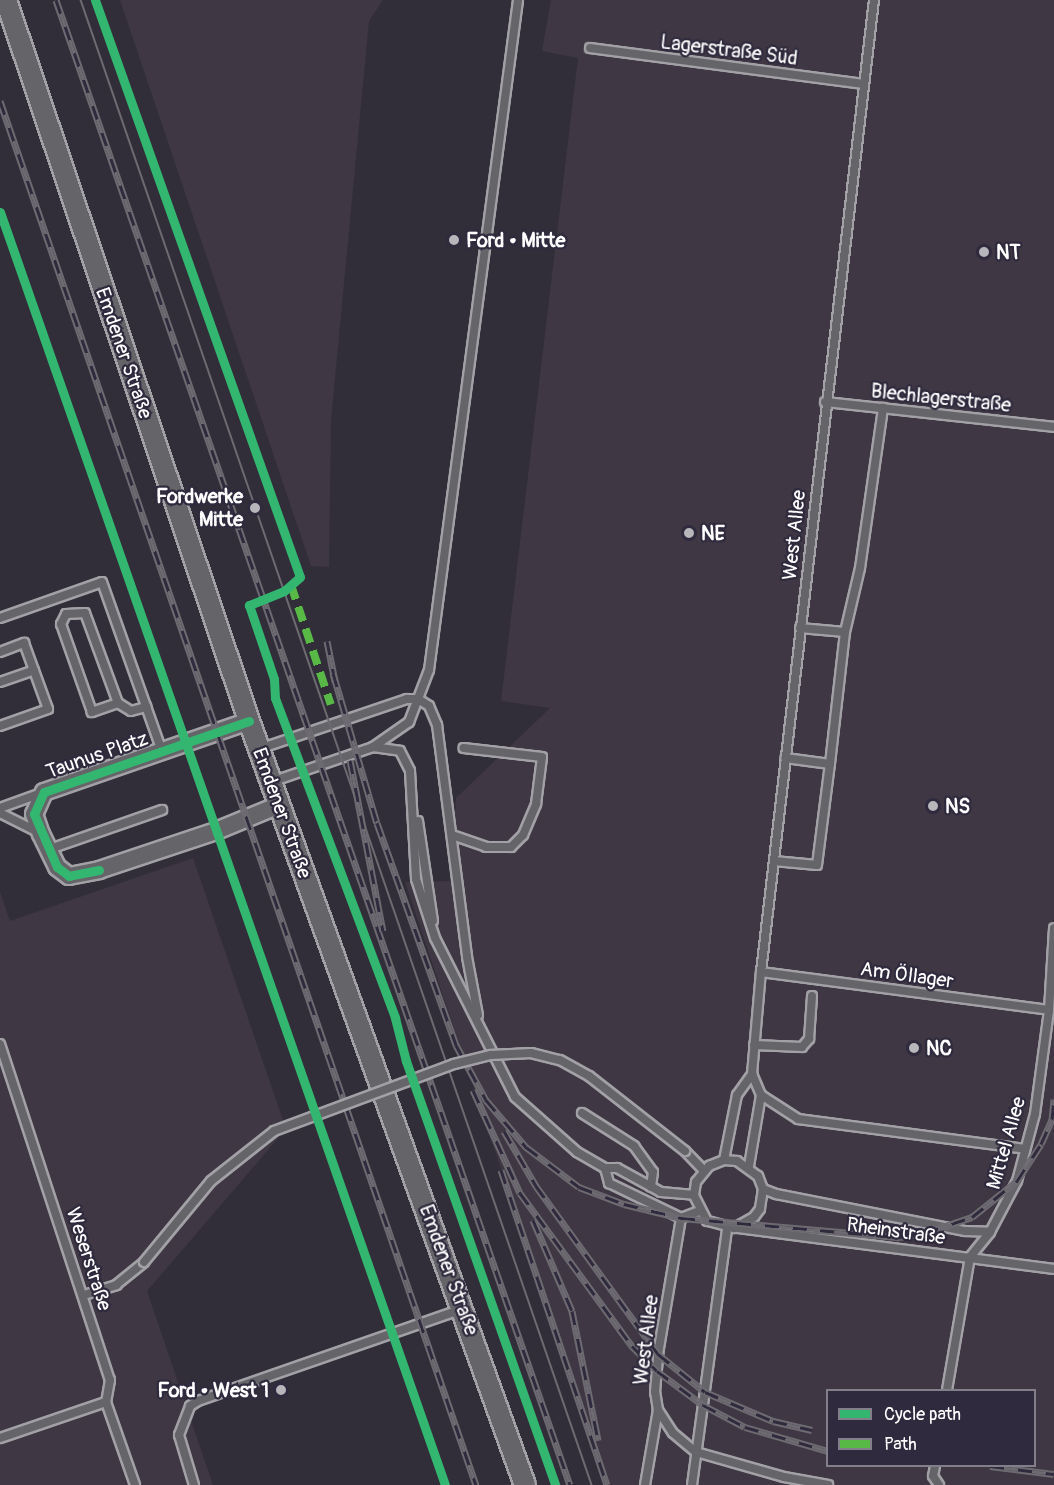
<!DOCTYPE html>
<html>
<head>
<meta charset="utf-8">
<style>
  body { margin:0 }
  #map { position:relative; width:1054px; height:1485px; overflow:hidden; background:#312e39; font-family:Pangolin,sans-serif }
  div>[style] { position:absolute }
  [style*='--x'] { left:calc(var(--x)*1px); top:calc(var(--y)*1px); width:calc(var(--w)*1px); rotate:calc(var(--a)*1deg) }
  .built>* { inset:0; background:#3f3743 }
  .roads { filter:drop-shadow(2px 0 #a2a1a6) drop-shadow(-2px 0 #a2a1a6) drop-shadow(0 2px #a2a1a6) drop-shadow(0 -2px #a2a1a6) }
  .service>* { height:8px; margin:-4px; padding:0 4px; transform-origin:4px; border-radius:4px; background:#656469 }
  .minor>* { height:16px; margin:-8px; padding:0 8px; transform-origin:8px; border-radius:8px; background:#656469 }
  .tertiary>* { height:20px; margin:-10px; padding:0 10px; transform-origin:10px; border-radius:10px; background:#656469 }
  .tram>* { height:1.5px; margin:-0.75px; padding:0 0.75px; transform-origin:0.75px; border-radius:0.75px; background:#6d6b71 }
  .rail>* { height:7px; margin-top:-3.5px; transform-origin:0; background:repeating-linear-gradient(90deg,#2f2a3d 0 14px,#6d6b71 0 28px); box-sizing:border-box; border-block:2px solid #6d6b71 }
  .bridges { filter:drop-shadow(2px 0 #a2a1a6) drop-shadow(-2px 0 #a2a1a6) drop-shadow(0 2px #a2a1a6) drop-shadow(0 -2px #a2a1a6) }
  .service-bridge>* { height:8px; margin:-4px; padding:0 4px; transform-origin:4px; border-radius:4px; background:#656469 }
  .quiet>* { height:8px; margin-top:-4px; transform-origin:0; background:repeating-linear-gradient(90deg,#58b947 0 15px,transparent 0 23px) }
  .cycleway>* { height:9px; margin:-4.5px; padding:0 4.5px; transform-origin:4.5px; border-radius:4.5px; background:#33b770 }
  .dots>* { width:16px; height:16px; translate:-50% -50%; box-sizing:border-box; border:3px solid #2f2a3d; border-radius:50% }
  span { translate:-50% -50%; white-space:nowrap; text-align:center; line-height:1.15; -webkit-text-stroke:4.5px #2f2a3d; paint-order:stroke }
  .street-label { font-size:20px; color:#fff }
  .poi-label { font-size:20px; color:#fff; font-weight:700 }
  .left { translate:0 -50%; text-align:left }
  .right { translate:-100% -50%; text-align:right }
  .legend { position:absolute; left:826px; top:1389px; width:210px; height:78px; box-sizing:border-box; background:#2f2a3d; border:2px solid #827f8b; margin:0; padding:8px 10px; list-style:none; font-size:18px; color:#fff }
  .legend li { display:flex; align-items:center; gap:12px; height:30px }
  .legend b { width:30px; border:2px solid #827f8b }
</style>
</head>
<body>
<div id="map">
  <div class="built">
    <div style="clip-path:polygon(120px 0,383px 0,369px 21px,331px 420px,329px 567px,311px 566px)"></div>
    <div style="clip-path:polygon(evenodd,551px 0,1054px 0,1054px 1485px,607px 1485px,405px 882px,450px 881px,456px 798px,550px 708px,501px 701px,578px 58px,542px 51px,551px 0,828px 1390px,1034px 1390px,1034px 1466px,828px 1466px,828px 1390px)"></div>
    <div style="clip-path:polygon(193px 858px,286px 1129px,147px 1291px,213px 1485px,0 1485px,0 892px,10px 921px)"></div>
  </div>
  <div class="roads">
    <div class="service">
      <div style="--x:590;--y:48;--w:276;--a:7.5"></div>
      <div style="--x:825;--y:402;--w:230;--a:6.2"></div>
      <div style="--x:0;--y:618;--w:108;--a:-19.4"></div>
      <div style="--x:102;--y:582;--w:179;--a:70.5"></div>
      <div style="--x:800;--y:628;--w:45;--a:5.1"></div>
      <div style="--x:845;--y:632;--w:133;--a:96.5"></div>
      <div style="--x:845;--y:632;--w:66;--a:-76.8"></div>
      <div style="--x:860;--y:568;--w:162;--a:-81.8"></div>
      <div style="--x:0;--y:652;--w:26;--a:-21"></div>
      <div style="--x:24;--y:643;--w:70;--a:70"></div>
      <div style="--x:48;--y:709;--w:51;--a:160.5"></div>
      <div style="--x:0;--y:682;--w:36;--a:-19"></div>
      <div style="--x:118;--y:703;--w:28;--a:161"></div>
      <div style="--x:92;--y:712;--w:93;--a:-109.4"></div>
      <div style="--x:61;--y:624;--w:11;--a:-63"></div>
      <div style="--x:66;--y:614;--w:19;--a:-3"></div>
      <div style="--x:85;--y:613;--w:96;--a:69.9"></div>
      <div style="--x:118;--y:703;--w:15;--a:32"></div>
      <div style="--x:131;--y:711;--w:16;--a:-15"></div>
      <div style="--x:373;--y:747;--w:44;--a:-34.8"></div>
      <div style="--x:409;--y:722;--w:56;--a:-69"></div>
      <div style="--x:429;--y:670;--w:676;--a:-82.43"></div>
      <div style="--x:259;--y:749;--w:156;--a:-18.7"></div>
      <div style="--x:407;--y:699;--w:11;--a:0"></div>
      <div style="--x:418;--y:699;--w:13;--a:32"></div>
      <div style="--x:429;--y:706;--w:21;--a:67"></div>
      <div style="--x:437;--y:725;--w:234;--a:82.6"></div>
      <div style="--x:467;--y:957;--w:59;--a:79.3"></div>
      <div style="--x:271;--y:782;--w:108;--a:-18.9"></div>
      <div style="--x:373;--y:747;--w:27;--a:8"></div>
      <div style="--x:400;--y:751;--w:22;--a:63"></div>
      <div style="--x:410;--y:771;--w:108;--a:86.8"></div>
      <div style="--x:416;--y:879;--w:62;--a:72.1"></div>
      <div style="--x:435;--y:938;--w:178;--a:63.3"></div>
      <div style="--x:515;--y:1097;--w:83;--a:41.6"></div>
      <div style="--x:577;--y:1152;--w:32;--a:30"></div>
      <div style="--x:605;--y:1168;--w:12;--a:0"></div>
      <div style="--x:617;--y:1168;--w:50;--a:28.6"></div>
      <div style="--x:661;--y:1192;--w:33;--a:5"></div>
      <div style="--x:0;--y:808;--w:47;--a:-20"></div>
      <div style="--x:0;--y:813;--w:45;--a:26.6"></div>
      <div style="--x:418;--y:821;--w:101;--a:81.5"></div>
      <div style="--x:452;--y:835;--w:36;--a:19"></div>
      <div style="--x:486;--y:847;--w:25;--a:0"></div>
      <div style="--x:511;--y:847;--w:17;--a:-45"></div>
      <div style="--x:523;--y:835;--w:34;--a:-67"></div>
      <div style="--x:536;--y:804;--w:47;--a:-82.7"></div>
      <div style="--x:542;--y:757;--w:79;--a:-173.4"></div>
      <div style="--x:47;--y:850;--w:122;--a:-19.2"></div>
      <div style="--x:774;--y:861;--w:43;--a:5.3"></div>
      <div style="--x:817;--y:865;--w:102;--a:-82.7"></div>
      <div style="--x:830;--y:764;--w:45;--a:-172.4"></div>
      <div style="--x:761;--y:972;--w:290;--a:7.5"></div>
      <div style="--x:0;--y:1044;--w:354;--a:71.9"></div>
      <div style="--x:110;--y:1380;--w:22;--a:100"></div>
      <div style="--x:106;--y:1402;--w:88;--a:70.7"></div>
      <div style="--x:754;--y:1045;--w:48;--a:2.4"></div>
      <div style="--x:802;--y:1047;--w:11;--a:-49"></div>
      <div style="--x:809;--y:1039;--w:43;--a:-86"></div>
      <div style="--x:761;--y:1095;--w:44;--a:33"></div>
      <div style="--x:798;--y:1119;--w:229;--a:7.5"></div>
      <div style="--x:582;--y:1113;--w:62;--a:32.4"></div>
      <div style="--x:634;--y:1146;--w:32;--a:54"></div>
      <div style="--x:653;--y:1172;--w:15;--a:98"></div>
      <div style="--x:685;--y:1151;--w:28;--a:46"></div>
      <div style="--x:724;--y:1160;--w:66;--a:-78.7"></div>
      <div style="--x:737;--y:1095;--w:26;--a:-54"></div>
      <div style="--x:749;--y:1166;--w:72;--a:-80.4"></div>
      <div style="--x:761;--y:1095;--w:23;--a:-113"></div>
      <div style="--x:752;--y:1074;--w:102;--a:-85"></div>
      <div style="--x:761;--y:972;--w:979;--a:-83.37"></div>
      <div style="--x:605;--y:1168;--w:16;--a:75"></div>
      <div style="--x:609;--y:1183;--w:80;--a:25.9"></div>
      <div style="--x:763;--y:1189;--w:20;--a:99"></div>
      <div style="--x:760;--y:1209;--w:10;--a:127"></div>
      <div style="--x:754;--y:1217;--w:23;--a:151"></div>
      <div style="--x:734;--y:1228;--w:28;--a:-165"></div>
      <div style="--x:707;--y:1221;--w:29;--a:-117"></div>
      <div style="--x:694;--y:1195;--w:13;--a:-81"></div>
      <div style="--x:696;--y:1182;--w:21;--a:-51"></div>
      <div style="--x:709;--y:1166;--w:16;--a:-22"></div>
      <div style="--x:724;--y:1160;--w:13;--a:4"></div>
      <div style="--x:737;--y:1161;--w:26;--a:36"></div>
      <div style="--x:758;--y:1176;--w:14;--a:69"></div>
      <div style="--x:763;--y:1189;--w:14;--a:21"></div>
      <div style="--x:776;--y:1194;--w:193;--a:11.1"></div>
      <div style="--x:965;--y:1231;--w:25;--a:2"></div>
      <div style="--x:681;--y:1218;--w:19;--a:-21"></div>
      <div style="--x:738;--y:1228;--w:319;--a:7.4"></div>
      <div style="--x:84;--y:1295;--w:34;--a:-17"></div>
      <div style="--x:116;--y:1285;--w:36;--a:-39"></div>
      <div style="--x:947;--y:1390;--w:135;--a:-80.2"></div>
      <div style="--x:970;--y:1257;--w:32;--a:-51"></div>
      <div style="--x:990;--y:1232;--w:58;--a:-62.1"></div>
      <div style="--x:1017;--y:1181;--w:69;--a:-75"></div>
      <div style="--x:1035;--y:1114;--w:105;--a:-82.3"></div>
      <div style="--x:1049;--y:1010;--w:82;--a:-86.5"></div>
      <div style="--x:658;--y:1410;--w:27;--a:57"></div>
      <div style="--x:673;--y:1433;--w:30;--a:40"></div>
      <div style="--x:696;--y:1452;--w:91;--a:15.9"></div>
      <div style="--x:784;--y:1477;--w:45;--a:10.3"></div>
      <div style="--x:0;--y:1438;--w:112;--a:-18.8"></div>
      <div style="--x:935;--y:1466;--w:10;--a:101"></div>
      <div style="--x:933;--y:1476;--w:11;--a:56"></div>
      <div style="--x:194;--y:1485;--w:52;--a:-106.7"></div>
      <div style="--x:179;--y:1435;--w:31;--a:-69"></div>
      <div style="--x:190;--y:1406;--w:9;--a:-32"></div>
      <div style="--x:198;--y:1401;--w:280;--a:-19.2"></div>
      <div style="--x:645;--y:1485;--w:76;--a:-80.2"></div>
      <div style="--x:658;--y:1410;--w:18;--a:-99"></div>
      <div style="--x:655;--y:1392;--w:38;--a:-85"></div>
      <div style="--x:658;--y:1354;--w:138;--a:-80.4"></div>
      <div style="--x:692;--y:1485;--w:259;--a:-82.2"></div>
    </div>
    <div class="minor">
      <div style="--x:249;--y:721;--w:217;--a:160.9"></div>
      <div style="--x:44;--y:792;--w:24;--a:114"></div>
      <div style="--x:34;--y:814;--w:21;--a:71"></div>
      <div style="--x:41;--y:834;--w:37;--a:64"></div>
      <div style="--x:57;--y:867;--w:15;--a:37"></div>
      <div style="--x:69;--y:876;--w:31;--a:-11"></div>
      <div style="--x:99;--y:870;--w:123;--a:-18.4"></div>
      <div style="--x:216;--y:831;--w:68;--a:-22.4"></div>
    </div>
    <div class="tertiary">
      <div style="--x:6;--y:0;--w:761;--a:71.37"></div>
      <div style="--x:249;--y:721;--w:812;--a:70.14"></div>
    </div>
  </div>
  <div class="tram">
    <div style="--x:81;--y:0;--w:1570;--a:71.01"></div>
  </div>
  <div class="rail">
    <div style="--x:56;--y:0;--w:1571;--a:70.91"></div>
    <div style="--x:0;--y:101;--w:1464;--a:71.02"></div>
    <div style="--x:327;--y:641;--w:41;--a:78.7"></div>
    <div style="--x:333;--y:673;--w:156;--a:73.7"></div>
    <div style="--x:377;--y:823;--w:236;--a:70.4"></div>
    <div style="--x:456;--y:1045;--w:63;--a:61.4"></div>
    <div style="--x:486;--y:1100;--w:62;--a:49.6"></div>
    <div style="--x:526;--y:1147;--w:66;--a:37"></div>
    <div style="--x:579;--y:1187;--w:48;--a:20.7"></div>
    <div style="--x:624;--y:1204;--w:59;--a:13.8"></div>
    <div style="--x:681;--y:1218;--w:220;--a:5"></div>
    <div style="--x:900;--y:1237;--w:25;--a:-9"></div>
    <div style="--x:925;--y:1233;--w:50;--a:-18.8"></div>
    <div style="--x:972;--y:1217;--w:58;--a:-38.7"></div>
    <div style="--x:1017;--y:1181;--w:44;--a:-57"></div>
    <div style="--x:1041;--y:1144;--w:27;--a:-66"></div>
    <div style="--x:1052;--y:1119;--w:20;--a:-84"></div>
    <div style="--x:350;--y:760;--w:174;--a:79.1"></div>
    <div style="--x:473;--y:1090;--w:113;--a:65.5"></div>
    <div style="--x:520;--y:1193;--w:190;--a:53.8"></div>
    <div style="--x:632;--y:1346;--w:35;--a:45"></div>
    <div style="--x:657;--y:1371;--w:57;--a:36.5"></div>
    <div style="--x:703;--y:1405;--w:47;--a:27.6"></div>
    <div style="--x:745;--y:1427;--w:86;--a:16.1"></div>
    <div style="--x:504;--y:1131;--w:64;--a:59.8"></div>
    <div style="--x:536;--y:1186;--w:208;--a:54"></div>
    <div style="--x:658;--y:1354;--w:60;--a:39"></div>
    <div style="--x:705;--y:1392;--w:74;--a:23.1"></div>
    <div style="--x:773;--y:1421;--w:40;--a:13"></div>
    <div style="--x:501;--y:1170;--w:332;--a:71.4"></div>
    <div style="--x:533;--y:1220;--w:99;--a:66.8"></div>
    <div style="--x:572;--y:1311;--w:132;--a:78.6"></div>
    <div style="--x:990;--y:1466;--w:64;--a:7.1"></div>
  </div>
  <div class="bridges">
    <div class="service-bridge">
      <div style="--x:144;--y:1262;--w:105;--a:-50.4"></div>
      <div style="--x:211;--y:1181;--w:80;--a:-38.4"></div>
      <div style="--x:274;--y:1131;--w:192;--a:-20.4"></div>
      <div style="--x:454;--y:1064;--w:38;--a:-14"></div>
      <div style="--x:491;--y:1055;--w:40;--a:-2.9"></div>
      <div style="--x:531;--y:1053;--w:30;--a:14"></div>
      <div style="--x:560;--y:1060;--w:33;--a:29"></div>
      <div style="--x:589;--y:1076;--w:122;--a:38"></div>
    </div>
  </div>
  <div class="quiet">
    <div style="--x:291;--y:585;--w:126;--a:71.6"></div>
  </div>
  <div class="cycleway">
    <div style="--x:95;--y:0;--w:612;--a:70.44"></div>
    <div style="--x:300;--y:577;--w:21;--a:139"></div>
    <div style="--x:284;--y:591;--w:38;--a:158"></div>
    <div style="--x:249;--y:605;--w:78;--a:71.3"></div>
    <div style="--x:274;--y:679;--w:19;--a:87"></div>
    <div style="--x:275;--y:698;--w:342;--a:69.4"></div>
    <div style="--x:395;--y:1018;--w:44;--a:75.7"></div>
    <div style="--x:406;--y:1061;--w:449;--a:70.6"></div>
    <div style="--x:0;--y:212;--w:1349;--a:70.73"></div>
    <div style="--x:99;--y:870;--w:31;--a:169"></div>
    <div style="--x:69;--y:876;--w:15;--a:-143"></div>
    <div style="--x:57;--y:867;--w:58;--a:-113.5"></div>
    <div style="--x:34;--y:814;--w:24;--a:-66"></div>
    <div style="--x:44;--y:792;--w:217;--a:-19.1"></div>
  </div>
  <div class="dots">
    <div style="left:454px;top:240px;background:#b7b6ba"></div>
    <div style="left:984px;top:252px;background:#b7b6ba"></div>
    <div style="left:255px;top:508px;background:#b7b6ba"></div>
    <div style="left:689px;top:533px;background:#b7b6ba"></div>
    <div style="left:933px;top:806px;background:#b7b6ba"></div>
    <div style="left:914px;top:1048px;background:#b7b6ba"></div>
    <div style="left:281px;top:1390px;background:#b7b6ba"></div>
  </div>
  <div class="street-label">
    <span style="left:729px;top:50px;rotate:7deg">Lagerstraße Süd</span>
    <span style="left:124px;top:353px;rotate:71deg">Emdener Straße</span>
    <span style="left:941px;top:398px;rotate:6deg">Blechlagerstraße</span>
    <span style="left:794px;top:535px;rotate:-84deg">West Allee</span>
    <span style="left:97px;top:755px;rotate:-19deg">Taunus Platz</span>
    <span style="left:282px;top:813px;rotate:70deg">Emdener Straße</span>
    <span style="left:907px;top:975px;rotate:8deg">Am Öllager</span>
    <span style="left:1006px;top:1143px;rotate:-74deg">Mittel Allee</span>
    <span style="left:896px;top:1231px;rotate:8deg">Rheinstraße</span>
    <span style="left:89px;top:1259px;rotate:72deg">Weserstraße</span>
    <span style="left:449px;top:1270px;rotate:70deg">Emdener Straße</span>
    <span style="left:646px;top:1340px;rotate:-83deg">West Allee</span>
  </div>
  <div class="poi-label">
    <span class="left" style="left:466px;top:240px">Ford • Mitte</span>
    <span class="left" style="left:996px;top:252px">NT</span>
    <span class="right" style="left:243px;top:508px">Fordwerke<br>Mitte</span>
    <span class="left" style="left:701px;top:533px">NE</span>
    <span class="left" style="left:945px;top:806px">NS</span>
    <span class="left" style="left:926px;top:1048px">NC</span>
    <span class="right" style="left:269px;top:1390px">Ford • West 1</span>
  </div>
  <ul class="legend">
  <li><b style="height:8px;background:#33b770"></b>Cycle path</li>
  <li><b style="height:8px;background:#58b947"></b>Path</li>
  </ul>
</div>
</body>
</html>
